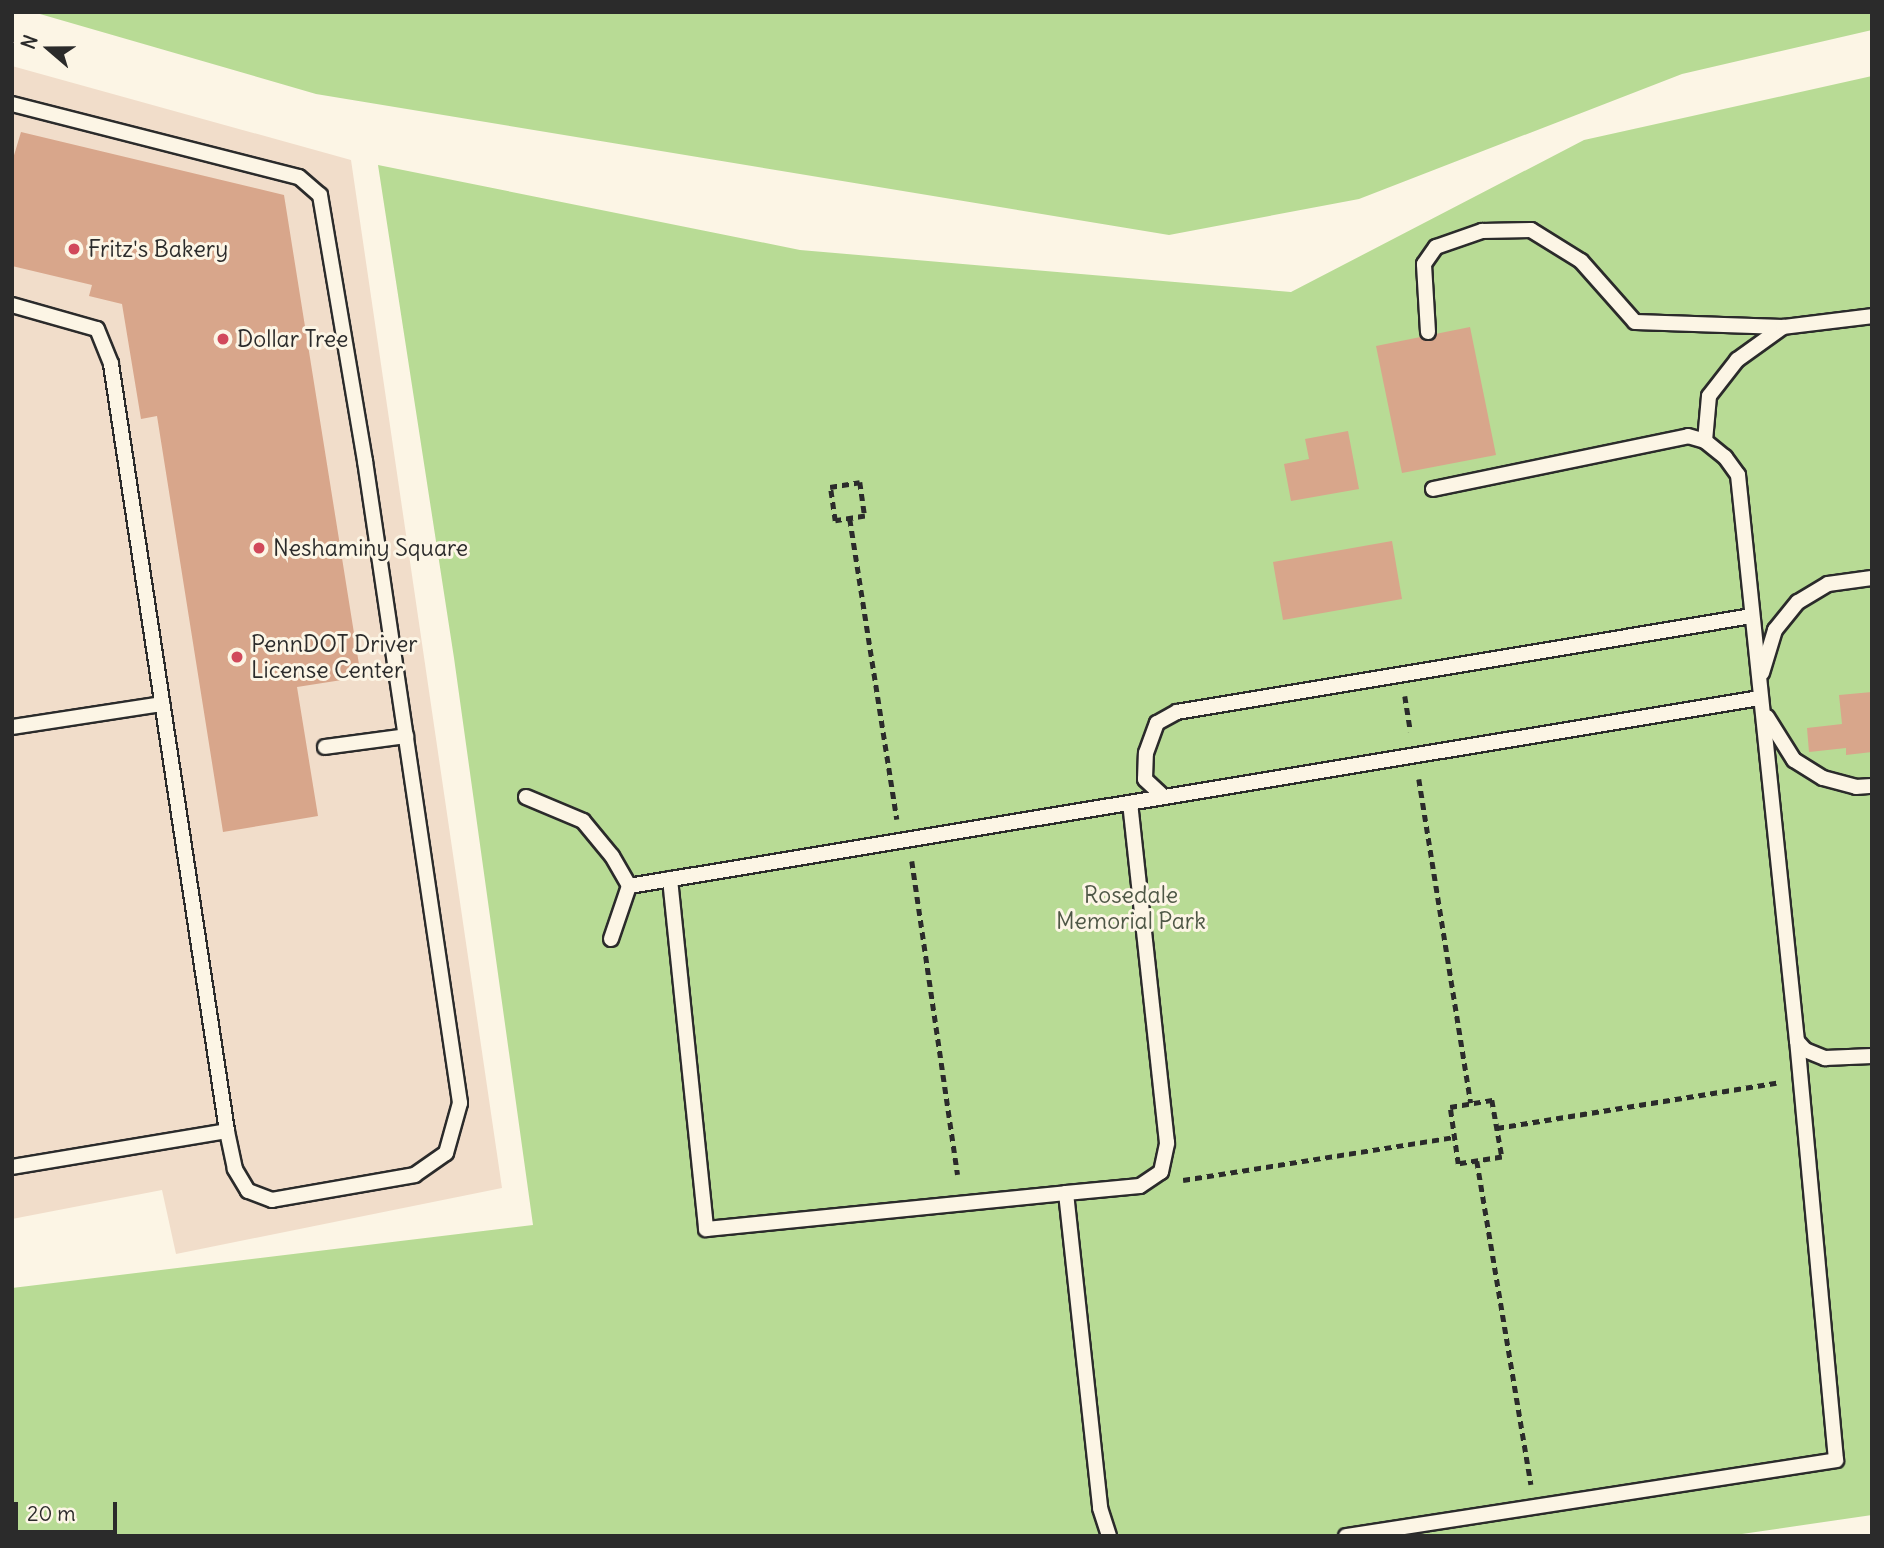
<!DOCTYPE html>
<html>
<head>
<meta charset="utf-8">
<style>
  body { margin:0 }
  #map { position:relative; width:1884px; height:1548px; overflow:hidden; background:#fcf5e5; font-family:Delius,sans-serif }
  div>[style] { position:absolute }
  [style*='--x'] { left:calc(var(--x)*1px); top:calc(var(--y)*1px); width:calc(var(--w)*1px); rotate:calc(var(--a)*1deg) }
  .built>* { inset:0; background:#f1ddca }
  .green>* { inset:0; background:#b8db95 }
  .building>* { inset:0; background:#d8a68b }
  .path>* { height:4.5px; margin-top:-2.25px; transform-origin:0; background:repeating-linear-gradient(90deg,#2b2b2b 0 7px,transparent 0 12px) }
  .roads { filter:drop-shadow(2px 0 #2b2b2b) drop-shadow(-2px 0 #2b2b2b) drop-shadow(0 2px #2b2b2b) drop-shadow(0 -2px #2b2b2b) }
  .service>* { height:14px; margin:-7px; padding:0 7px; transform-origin:7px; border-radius:7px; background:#fcf5e5 }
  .dots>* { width:19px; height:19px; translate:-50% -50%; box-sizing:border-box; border:4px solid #fcf5e5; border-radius:50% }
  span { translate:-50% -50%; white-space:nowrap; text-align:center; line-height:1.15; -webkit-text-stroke:6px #fcf5e5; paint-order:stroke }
  .poi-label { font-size:23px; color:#2b2b2b }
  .left { translate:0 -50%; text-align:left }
  .park-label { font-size:23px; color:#4e5746 }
  .frame { position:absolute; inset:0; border:14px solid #2b2b2b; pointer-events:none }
  .north { position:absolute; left:14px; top:14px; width:70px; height:70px; -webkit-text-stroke:5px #fcf5e5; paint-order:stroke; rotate:290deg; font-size:19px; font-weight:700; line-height:28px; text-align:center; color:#2b2b2b }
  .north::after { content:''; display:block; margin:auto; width:24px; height:32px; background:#2b2b2b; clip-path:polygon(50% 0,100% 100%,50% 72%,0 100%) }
  .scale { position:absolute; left:14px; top:1502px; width:103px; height:32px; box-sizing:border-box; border:4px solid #2b2b2b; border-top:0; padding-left:9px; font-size:21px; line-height:24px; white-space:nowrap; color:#2b2b2b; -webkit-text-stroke:5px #fcf5e5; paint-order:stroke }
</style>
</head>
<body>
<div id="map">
  <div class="built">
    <div style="clip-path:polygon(12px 66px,351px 160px,502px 1188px,176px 1254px,162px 1190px,12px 1219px)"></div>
  </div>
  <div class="green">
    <div style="clip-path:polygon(33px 12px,1872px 12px,1872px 30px,1682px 74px,1359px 199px,1169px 235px,316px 94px)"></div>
    <div style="clip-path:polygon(1872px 76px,1872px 1515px,1728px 1536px,12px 1536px,12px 1288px,533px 1225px,454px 658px,378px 165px,800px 250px,1291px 292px,1584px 140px)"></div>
  </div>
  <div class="building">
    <div style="clip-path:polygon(21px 132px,284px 195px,361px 677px,297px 687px,318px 816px,223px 832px,157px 416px,141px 419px,122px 304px,89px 296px,92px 285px,12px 266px,12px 162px)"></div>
    <div style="clip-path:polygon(1470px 327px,1496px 455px,1402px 473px,1376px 346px)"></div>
    <div style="clip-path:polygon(1348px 431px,1359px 489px,1291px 501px,1284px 464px,1309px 459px,1305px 439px)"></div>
    <div style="clip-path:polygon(1392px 541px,1402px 599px,1283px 620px,1273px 562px)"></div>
    <div style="clip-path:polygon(1872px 692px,1872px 752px,1846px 755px,1846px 748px,1809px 752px,1807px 728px,1842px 724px,1839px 695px)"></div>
  </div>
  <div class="path">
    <div style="--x:860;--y:482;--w:34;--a:82"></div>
    <div style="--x:865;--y:516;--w:30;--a:171"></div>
    <div style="--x:835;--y:521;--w:34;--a:-98"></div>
    <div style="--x:830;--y:487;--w:30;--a:-9"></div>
    <div style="--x:850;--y:519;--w:304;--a:81.1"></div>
    <div style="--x:1405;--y:696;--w:36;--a:81"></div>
    <div style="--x:1419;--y:779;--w:328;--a:80.9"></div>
    <div style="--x:912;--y:861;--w:317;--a:81.7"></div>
    <div style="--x:1492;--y:1100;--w:58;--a:80"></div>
    <div style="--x:1502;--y:1157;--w:45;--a:171"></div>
    <div style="--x:1458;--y:1164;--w:58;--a:-98"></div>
    <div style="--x:1450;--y:1107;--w:43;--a:-9.5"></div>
    <div style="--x:1497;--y:1128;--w:283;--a:-9.2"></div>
    <div style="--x:1477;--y:1161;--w:328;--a:80.5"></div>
    <div style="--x:1183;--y:1180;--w:274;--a:-9"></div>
  </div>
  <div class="roads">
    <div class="service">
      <div style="--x:12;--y:104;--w:296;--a:14.3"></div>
      <div style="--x:299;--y:177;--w:28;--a:41"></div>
      <div style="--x:320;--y:195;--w:270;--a:80.4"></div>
      <div style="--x:365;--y:461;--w:649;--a:81.58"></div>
      <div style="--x:460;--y:1103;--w:52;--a:105.6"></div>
      <div style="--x:446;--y:1153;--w:38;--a:145"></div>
      <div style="--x:415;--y:1175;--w:145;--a:170.1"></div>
      <div style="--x:272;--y:1200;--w:26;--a:-159"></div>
      <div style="--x:248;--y:1191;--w:26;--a:-121"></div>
      <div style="--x:235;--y:1169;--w:39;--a:-102"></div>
      <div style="--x:12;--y:305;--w:88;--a:15.8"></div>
      <div style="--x:97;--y:329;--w:38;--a:68"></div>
      <div style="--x:111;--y:364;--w:776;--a:81.4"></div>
      <div style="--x:227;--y:1131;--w:218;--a:170.5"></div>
      <div style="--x:1428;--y:332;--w:68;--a:-93.4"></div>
      <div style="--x:1424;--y:264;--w:21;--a:-55"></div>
      <div style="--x:1436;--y:247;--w:49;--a:-19.2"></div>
      <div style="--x:1482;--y:231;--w:49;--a:-1.2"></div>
      <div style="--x:1531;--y:230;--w:59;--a:31.8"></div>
      <div style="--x:1581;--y:261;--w:81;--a:48.5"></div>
      <div style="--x:1635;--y:322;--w:148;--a:1.9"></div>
      <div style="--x:1705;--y:441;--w:45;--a:-84.9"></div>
      <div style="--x:1709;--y:396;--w:46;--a:-52.1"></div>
      <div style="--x:1737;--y:360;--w:57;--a:-35.7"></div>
      <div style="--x:1783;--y:327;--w:90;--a:-7"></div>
      <div style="--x:1433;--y:489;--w:260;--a:-11.7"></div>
      <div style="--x:1688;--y:436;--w:18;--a:16"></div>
      <div style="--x:1705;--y:441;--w:26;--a:39"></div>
      <div style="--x:1725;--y:457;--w:22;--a:54"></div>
      <div style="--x:1738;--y:475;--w:569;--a:84.05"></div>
      <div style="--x:1797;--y:1041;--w:12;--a:48"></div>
      <div style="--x:1805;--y:1050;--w:22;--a:22"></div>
      <div style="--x:1825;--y:1058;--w:47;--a:-2.4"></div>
      <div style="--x:1762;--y:673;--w:45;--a:-73.2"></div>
      <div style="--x:1775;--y:630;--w:36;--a:-51"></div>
      <div style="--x:1798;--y:602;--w:35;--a:-31"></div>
      <div style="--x:1828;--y:584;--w:44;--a:-7.8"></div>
      <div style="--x:1767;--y:717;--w:51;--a:57.9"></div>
      <div style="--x:1794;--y:760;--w:34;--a:32"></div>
      <div style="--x:1823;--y:778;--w:34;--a:15"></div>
      <div style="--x:1856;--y:787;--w:16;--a:-4"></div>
      <div style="--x:12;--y:727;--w:152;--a:-8.7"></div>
      <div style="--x:325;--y:747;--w:82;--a:-7.7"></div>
      <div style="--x:526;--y:797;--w:62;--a:22.8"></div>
      <div style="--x:583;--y:821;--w:45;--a:50.4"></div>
      <div style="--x:612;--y:856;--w:34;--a:60"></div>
      <div style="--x:629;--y:886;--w:56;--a:108.8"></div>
      <div style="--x:1164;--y:797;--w:26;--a:-137"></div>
      <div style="--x:1145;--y:779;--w:26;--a:-88"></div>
      <div style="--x:1146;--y:753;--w:32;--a:-70"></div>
      <div style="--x:1157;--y:723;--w:23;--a:-29"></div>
      <div style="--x:1177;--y:712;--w:583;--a:-9.48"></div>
      <div style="--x:670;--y:879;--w:352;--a:84.1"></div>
      <div style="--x:706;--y:1229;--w:362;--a:-5.7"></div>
      <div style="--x:1066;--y:1193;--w:317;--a:83.8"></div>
      <div style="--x:1100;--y:1508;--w:29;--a:72"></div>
      <div style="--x:629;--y:886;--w:1147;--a:-9.44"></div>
      <div style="--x:1066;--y:1193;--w:74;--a:-5.4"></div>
      <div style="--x:1140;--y:1186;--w:25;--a:-34"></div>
      <div style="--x:1161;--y:1172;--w:30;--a:-78"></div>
      <div style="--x:1167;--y:1143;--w:342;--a:-96.2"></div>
      <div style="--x:1346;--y:1536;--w:496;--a:-8.8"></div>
      <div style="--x:1836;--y:1460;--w:420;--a:-95.3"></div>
    </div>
  </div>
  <div class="dots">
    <div style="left:74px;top:249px;background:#d1495b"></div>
    <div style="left:223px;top:339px;background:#d1495b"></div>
    <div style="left:259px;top:548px;background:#d1495b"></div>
    <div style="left:237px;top:657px;background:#d1495b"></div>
  </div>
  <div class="poi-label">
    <span class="left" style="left:88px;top:249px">Fritz's Bakery</span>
    <span class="left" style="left:237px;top:339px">Dollar Tree</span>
    <span class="left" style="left:273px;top:548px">Neshaminy Square</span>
    <span class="left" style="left:251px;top:657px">PennDOT Driver<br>License Center</span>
  </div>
  <div class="park-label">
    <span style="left:1131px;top:908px">Rosedale<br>Memorial Park</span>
  </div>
  <div class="frame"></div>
  <div class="north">N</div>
  <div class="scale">20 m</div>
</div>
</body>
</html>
